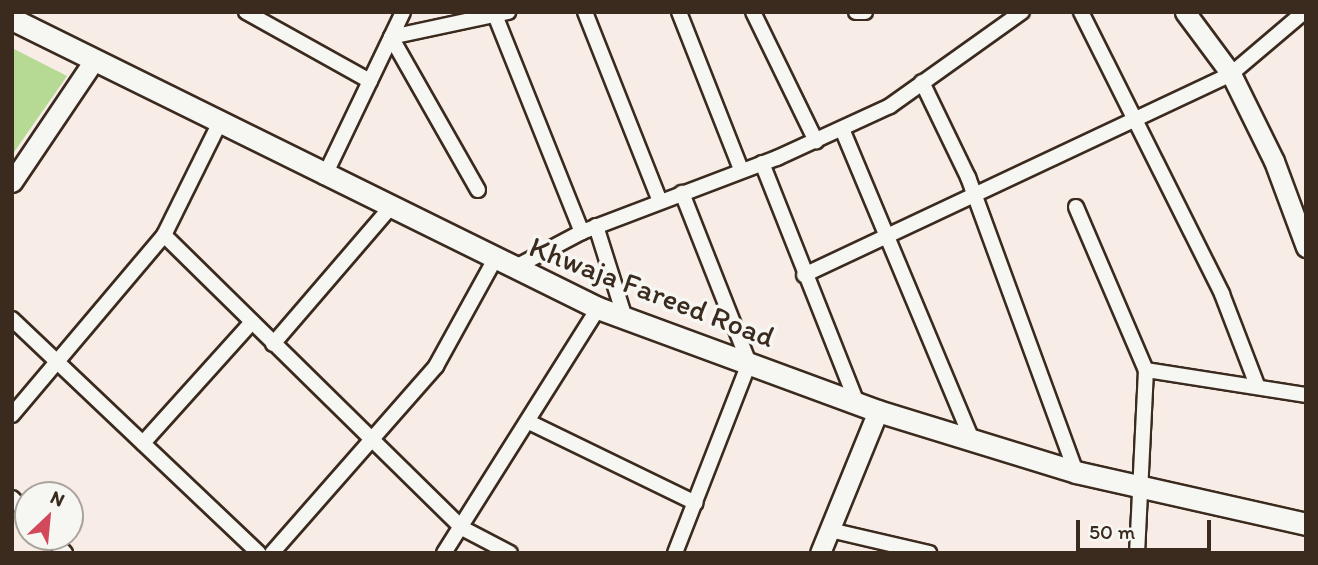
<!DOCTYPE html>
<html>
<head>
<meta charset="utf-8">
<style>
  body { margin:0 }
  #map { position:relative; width:1318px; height:565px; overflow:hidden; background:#f7ece6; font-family:Itim,sans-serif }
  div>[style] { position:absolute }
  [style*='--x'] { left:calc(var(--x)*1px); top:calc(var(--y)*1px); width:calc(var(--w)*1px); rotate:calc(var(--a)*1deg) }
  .green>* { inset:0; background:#b6d993 }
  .roads { filter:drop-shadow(2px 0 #3b2a1e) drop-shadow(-2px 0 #3b2a1e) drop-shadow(0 2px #3b2a1e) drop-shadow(0 -2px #3b2a1e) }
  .minor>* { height:14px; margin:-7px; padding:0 7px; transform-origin:7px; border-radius:7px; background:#f6f6f2 }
  .tertiary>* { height:19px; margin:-9.5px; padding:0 9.5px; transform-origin:9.5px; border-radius:9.5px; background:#f6f6f2 }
  .secondary>* { height:21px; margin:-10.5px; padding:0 10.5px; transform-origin:10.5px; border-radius:10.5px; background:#f6f6f2 }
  span { translate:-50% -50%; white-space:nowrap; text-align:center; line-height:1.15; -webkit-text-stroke:7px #f6f6f2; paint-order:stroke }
  .street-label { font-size:30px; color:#3b2a1e }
  .frame { position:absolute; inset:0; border:14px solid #3b2a1e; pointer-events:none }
  .north { position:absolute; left:14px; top:481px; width:70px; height:70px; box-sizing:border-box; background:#f6f6f2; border:2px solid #aba49d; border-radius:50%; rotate:26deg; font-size:19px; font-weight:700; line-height:28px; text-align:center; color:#3b2a1e }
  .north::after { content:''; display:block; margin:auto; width:24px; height:32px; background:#d1495b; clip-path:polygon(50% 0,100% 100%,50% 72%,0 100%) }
  .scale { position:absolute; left:1076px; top:520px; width:135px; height:32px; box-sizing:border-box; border:4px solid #3b2a1e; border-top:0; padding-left:9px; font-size:21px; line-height:24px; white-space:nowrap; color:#3b2a1e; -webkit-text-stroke:5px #f6f6f2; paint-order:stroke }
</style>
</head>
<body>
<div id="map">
  <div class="green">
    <div style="clip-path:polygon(12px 48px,67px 76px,12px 155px)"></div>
  </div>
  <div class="roads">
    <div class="minor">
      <div style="--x:246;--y:12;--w:142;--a:29.1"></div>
      <div style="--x:585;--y:12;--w:203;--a:68.4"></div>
      <div style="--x:679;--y:12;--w:169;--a:68.5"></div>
      <div style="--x:753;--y:12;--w:144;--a:64"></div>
      <div style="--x:856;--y:12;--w:9;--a:0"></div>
      <div style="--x:1081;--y:12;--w:315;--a:63.4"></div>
      <div style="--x:1222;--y:294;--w:97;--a:69"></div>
      <div style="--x:495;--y:15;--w:234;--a:68.2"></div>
      <div style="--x:922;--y:82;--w:106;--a:64.2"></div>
      <div style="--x:968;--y:177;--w:314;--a:69.9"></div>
      <div style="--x:842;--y:129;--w:335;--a:67.3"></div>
      <div style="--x:762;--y:163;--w:258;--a:68.4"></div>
      <div style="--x:324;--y:177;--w:183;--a:-64.4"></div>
      <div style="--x:478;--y:190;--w:176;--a:-119.6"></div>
      <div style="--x:391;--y:37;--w:120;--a:-12.1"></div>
      <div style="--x:1076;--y:207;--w:177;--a:66.8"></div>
      <div style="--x:1146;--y:370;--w:183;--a:92.8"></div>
      <div style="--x:596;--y:226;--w:96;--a:72.5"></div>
      <div style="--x:164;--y:235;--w:418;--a:44.5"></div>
      <div style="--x:462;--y:528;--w:54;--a:27.5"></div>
      <div style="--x:512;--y:269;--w:79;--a:-27.9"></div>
      <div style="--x:582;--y:232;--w:209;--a:-20.8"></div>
      <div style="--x:777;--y:158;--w:124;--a:-24.7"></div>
      <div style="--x:890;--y:106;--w:162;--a:-35.5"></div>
      <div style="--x:804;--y:275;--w:472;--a:-25.2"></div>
      <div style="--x:1231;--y:74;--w:96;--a:-40.3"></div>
      <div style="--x:12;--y:319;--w:340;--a:43.5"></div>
      <div style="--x:273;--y:344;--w:178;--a:-49.3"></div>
      <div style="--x:1146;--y:370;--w:162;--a:8.9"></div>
      <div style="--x:12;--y:415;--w:236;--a:-49.8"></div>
      <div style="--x:164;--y:235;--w:124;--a:-63.6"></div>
      <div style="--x:531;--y:423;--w:183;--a:25.9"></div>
      <div style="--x:143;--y:443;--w:163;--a:-48"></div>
      <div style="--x:12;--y:498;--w:23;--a:45"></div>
      <div style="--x:830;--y:530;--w:102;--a:13.1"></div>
      <div style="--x:50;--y:537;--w:22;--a:47"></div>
      <div style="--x:272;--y:553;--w:249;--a:-48.7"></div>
      <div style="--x:436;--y:366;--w:120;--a:-61.1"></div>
      <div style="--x:444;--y:553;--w:289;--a:-57.8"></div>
      <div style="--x:675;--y:553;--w:204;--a:-68.7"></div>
      <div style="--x:749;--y:363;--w:183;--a:-111.5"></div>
    </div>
    <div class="tertiary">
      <div style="--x:1185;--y:12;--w:77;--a:53.4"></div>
      <div style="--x:1231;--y:74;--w:97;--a:63.7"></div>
      <div style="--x:1274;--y:161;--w:92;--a:69.6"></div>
      <div style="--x:12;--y:182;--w:145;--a:-56"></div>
      <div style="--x:820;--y:553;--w:153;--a:-67.8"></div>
    </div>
    <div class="secondary">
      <div style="--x:12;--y:19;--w:653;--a:26.25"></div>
      <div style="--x:598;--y:308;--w:298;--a:20.2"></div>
      <div style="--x:878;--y:411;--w:207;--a:17.1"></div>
      <div style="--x:1076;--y:472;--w:236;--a:12.7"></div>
    </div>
  </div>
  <div class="street-label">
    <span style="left:652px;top:292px;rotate:21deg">Khwaja Fareed Road</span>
  </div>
  <div class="frame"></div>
  <div class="north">N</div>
  <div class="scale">50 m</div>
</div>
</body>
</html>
